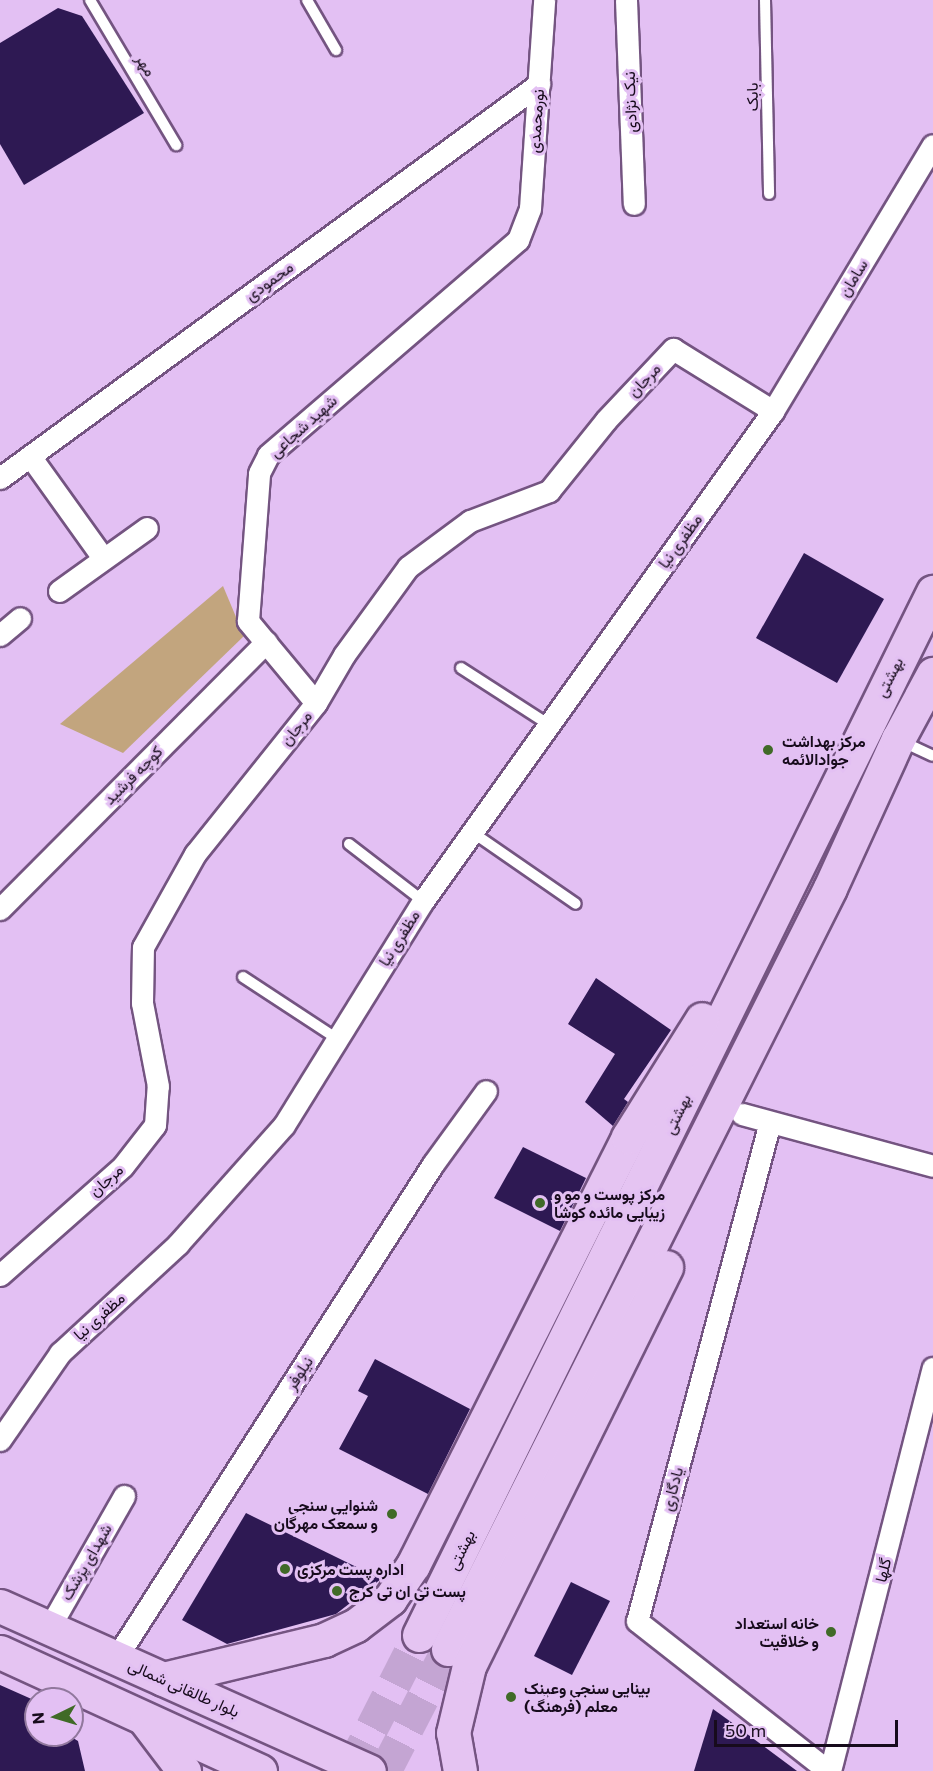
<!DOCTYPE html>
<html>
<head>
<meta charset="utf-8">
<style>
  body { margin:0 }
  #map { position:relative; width:933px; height:1771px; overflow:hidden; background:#e3c0f3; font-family:Commissioner,Vazirmatn,sans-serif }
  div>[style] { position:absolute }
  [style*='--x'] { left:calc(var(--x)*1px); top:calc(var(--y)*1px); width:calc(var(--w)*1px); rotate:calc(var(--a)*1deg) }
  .green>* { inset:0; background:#c2a57e }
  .building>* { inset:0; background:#2e1953 }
  .primary-tunnel>* { height:33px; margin-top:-16.5px; transform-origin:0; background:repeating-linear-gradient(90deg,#c4a5d3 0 33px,transparent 0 49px) }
  .roads { filter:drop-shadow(2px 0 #745481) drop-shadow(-2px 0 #745481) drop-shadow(0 2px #745481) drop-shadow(0 -2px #745481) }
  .lane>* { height:10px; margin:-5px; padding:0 5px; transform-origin:5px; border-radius:5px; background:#fff }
  .street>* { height:21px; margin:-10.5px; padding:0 10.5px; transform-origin:10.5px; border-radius:10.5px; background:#fff }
  .primary>* { height:33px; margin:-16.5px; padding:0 16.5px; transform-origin:16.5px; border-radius:16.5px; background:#e5c4f2 }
  .dots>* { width:16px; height:16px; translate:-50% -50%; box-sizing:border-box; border:3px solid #e3c0f3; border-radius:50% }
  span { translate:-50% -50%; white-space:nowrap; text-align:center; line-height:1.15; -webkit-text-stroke:6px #e3c0f3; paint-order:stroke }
  .street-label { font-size:16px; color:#170b1c }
  .poi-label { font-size:16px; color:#170b1c; font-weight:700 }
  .left { translate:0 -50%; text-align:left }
  .right { translate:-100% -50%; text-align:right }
  .north { position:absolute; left:24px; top:1687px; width:60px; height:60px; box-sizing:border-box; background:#e3c0f3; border:2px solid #91789d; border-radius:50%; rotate:265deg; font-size:16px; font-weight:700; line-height:24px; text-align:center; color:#170b1c }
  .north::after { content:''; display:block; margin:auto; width:21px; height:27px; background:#406a27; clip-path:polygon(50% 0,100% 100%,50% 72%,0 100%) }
  .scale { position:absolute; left:714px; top:1720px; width:184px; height:27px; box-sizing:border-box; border:3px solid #170b1c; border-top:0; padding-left:8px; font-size:18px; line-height:21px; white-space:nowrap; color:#170b1c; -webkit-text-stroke:4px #e3c0f3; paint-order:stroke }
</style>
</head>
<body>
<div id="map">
  <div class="green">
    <div style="clip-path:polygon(223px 586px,244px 636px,123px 753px,60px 724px)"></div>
  </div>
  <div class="building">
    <div style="clip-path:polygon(58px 8px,82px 16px,144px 113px,24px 185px,0 144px,0 43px)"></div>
    <div style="clip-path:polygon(804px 553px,884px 599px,837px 683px,756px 638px)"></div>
    <div style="clip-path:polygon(596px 978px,671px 1030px,624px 1099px,628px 1102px,613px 1126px,585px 1102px,615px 1054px,568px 1024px)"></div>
    <div style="clip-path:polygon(523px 1147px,586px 1178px,560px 1231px,494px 1198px)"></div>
    <div style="clip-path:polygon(375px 1359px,470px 1409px,428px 1494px,339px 1449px,368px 1396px,358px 1391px)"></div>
    <div style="clip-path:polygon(246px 1513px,381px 1579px,336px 1614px,227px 1644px,182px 1620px)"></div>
    <div style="clip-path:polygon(571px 1582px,610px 1601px,572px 1675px,534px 1656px)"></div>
    <div style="clip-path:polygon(0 1685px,36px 1701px,36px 1735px,68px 1735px,78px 1741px,85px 1771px,0 1771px)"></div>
    <div style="clip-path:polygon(713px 1709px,731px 1722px,797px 1771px,694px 1771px)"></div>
  </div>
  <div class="primary-tunnel">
    <div style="--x:350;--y:1771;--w:153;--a:-63.1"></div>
    <div style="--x:385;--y:1771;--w:137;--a:-62.7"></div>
  </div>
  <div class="roads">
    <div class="lane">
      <div style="--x:90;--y:0;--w:169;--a:59.3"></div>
      <div style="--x:307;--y:0;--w:58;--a:59.9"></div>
      <div style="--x:765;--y:0;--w:194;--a:88.8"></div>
      <div style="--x:461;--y:668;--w:103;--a:32.8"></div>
      <div style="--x:901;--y:741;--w:35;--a:25"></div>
      <div style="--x:472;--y:832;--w:126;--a:34.7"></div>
      <div style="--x:349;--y:844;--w:93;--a:37.6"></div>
      <div style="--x:243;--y:977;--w:111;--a:33.3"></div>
    </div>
    <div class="street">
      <div style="--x:626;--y:0;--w:204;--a:87.8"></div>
      <div style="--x:30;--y:456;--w:125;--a:54.4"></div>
      <div style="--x:0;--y:478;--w:668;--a:-36.17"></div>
      <div style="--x:59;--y:591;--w:108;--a:-35.6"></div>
      <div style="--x:0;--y:635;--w:26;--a:-40"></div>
      <div style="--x:316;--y:703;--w:107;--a:-129.7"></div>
      <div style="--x:248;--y:621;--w:148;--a:-85.7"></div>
      <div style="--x:259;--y:473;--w:20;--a:-63"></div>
      <div style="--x:268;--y:455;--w:330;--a:-40.7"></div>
      <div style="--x:518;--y:240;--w:34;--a:-69"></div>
      <div style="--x:530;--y:208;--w:208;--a:-86.1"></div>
      <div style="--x:0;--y:909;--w:377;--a:-45.1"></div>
      <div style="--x:742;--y:1114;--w:198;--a:15.2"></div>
      <div style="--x:770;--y:1122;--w:516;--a:104.92"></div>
      <div style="--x:637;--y:1621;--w:243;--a:38.1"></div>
      <div style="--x:0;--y:1275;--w:164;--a:-41.5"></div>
      <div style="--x:123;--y:1166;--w:52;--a:-52"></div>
      <div style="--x:155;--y:1125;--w:39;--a:-86"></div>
      <div style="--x:158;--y:1086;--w:85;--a:-100.9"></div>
      <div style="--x:142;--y:1003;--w:56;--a:-89"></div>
      <div style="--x:143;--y:947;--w:107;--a:-60.8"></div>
      <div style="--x:195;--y:854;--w:193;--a:-51.3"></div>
      <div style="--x:316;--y:703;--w:56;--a:-59.7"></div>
      <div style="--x:344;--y:655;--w:109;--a:-54"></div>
      <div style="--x:408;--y:567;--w:77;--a:-36.6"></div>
      <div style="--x:470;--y:521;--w:85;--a:-20.8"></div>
      <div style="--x:549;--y:491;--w:91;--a:-51.2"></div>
      <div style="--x:606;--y:420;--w:98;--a:-46.7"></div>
      <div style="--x:673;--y:349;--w:118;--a:31.8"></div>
      <div style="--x:0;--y:1440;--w:106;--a:-55.4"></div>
      <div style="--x:60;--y:1353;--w:161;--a:-42.7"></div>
      <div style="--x:178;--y:1244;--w:159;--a:-48.3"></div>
      <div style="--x:284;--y:1125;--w:264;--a:-58.2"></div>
      <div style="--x:423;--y:901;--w:602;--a:-54.46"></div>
      <div style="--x:773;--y:411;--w:310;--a:-59"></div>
      <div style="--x:49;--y:1628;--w:152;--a:-60.4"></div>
      <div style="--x:116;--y:1658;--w:587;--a:-57.31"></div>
      <div style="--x:433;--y:1164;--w:90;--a:-54"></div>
      <div style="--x:830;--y:1771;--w:416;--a:-75.7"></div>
    </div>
    <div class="primary">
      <div style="--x:0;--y:1606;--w:404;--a:24.1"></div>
      <div style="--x:419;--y:1635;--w:1163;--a:-63.77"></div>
      <div style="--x:448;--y:1649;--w:851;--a:-63.34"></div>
      <div style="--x:830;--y:888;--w:164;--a:-65.5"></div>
      <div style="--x:898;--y:739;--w:74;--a:-61.7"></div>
      <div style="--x:0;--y:1652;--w:286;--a:24.6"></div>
      <div style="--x:163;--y:1679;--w:166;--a:-13.6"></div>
      <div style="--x:324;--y:1640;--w:35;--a:-25"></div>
      <div style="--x:356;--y:1625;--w:43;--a:-37.4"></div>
      <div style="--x:390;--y:1599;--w:41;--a:-55.9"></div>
      <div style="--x:413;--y:1565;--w:479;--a:-63.3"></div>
      <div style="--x:628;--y:1137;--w:139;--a:-57.9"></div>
      <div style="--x:146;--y:1721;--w:63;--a:52.8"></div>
      <div style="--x:460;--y:1771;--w:39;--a:-100"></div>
      <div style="--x:453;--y:1733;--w:69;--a:-76.6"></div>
      <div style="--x:469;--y:1666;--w:445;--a:-63.7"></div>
    </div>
  </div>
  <div class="dots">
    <div style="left:768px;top:750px;background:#406a27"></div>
    <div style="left:540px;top:1203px;background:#406a27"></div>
    <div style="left:392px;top:1514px;background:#406a27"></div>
    <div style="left:285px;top:1569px;background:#406a27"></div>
    <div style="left:337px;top:1591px;background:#406a27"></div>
    <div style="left:831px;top:1632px;background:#406a27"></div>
    <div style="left:511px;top:1697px;background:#406a27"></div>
  </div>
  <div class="street-label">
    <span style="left:146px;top:65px;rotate:59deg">مهر</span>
    <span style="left:752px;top:97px;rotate:-91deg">بابک</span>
    <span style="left:630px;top:102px;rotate:-92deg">نیک نژادی</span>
    <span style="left:536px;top:121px;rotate:-86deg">نورمحمدی</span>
    <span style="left:853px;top:278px;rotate:-59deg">سامان</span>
    <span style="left:269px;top:281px;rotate:-36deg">محمودی</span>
    <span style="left:644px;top:380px;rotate:-47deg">مرجان</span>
    <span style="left:303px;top:426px;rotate:-42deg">شهید شجاعی</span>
    <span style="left:680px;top:541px;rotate:-54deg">مظفری نیا</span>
    <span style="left:889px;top:677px;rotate:-63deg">بهشتى</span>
    <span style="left:296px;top:728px;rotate:-51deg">مرجان</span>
    <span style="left:133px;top:775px;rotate:-45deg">كوچه فرشيد</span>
    <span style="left:399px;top:938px;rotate:-58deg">مظفری نیا</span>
    <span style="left:677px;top:1114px;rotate:-64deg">بهشتى</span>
    <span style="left:106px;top:1180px;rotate:-42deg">مرجان</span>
    <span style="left:99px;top:1316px;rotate:-42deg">مظفری نیا</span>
    <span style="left:299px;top:1373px;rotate:-57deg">نیلوفر</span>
    <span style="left:672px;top:1489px;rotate:-75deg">یادگاری</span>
    <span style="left:461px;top:1550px;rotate:-64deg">بهشتى</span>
    <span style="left:86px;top:1562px;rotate:-60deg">شهدای پزشک</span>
    <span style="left:883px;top:1570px;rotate:-76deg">گلها</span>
    <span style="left:184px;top:1688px;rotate:24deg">بلوار طالقانی شمالی</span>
  </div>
  <div class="poi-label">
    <span class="left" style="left:782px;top:750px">مرکز بهداشت<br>جوادالائمه</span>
    <span class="left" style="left:554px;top:1203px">مرکز پوست و مو و<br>زیبایی مائده کوشا</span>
    <span class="right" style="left:378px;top:1514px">شنوایی سنجی<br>و سمعک مهرگان</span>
    <span class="left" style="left:297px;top:1569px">اداره پست مرکزی</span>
    <span class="left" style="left:349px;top:1591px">پست تی ان تی کرج</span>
    <span class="right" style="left:819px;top:1632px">خانه استعداد<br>و خلاقیت</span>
    <span class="left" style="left:524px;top:1697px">بینایی سنجی وعینک<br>معلم (فرهنگ)</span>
  </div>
  <div class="north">N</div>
  <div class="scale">50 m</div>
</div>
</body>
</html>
